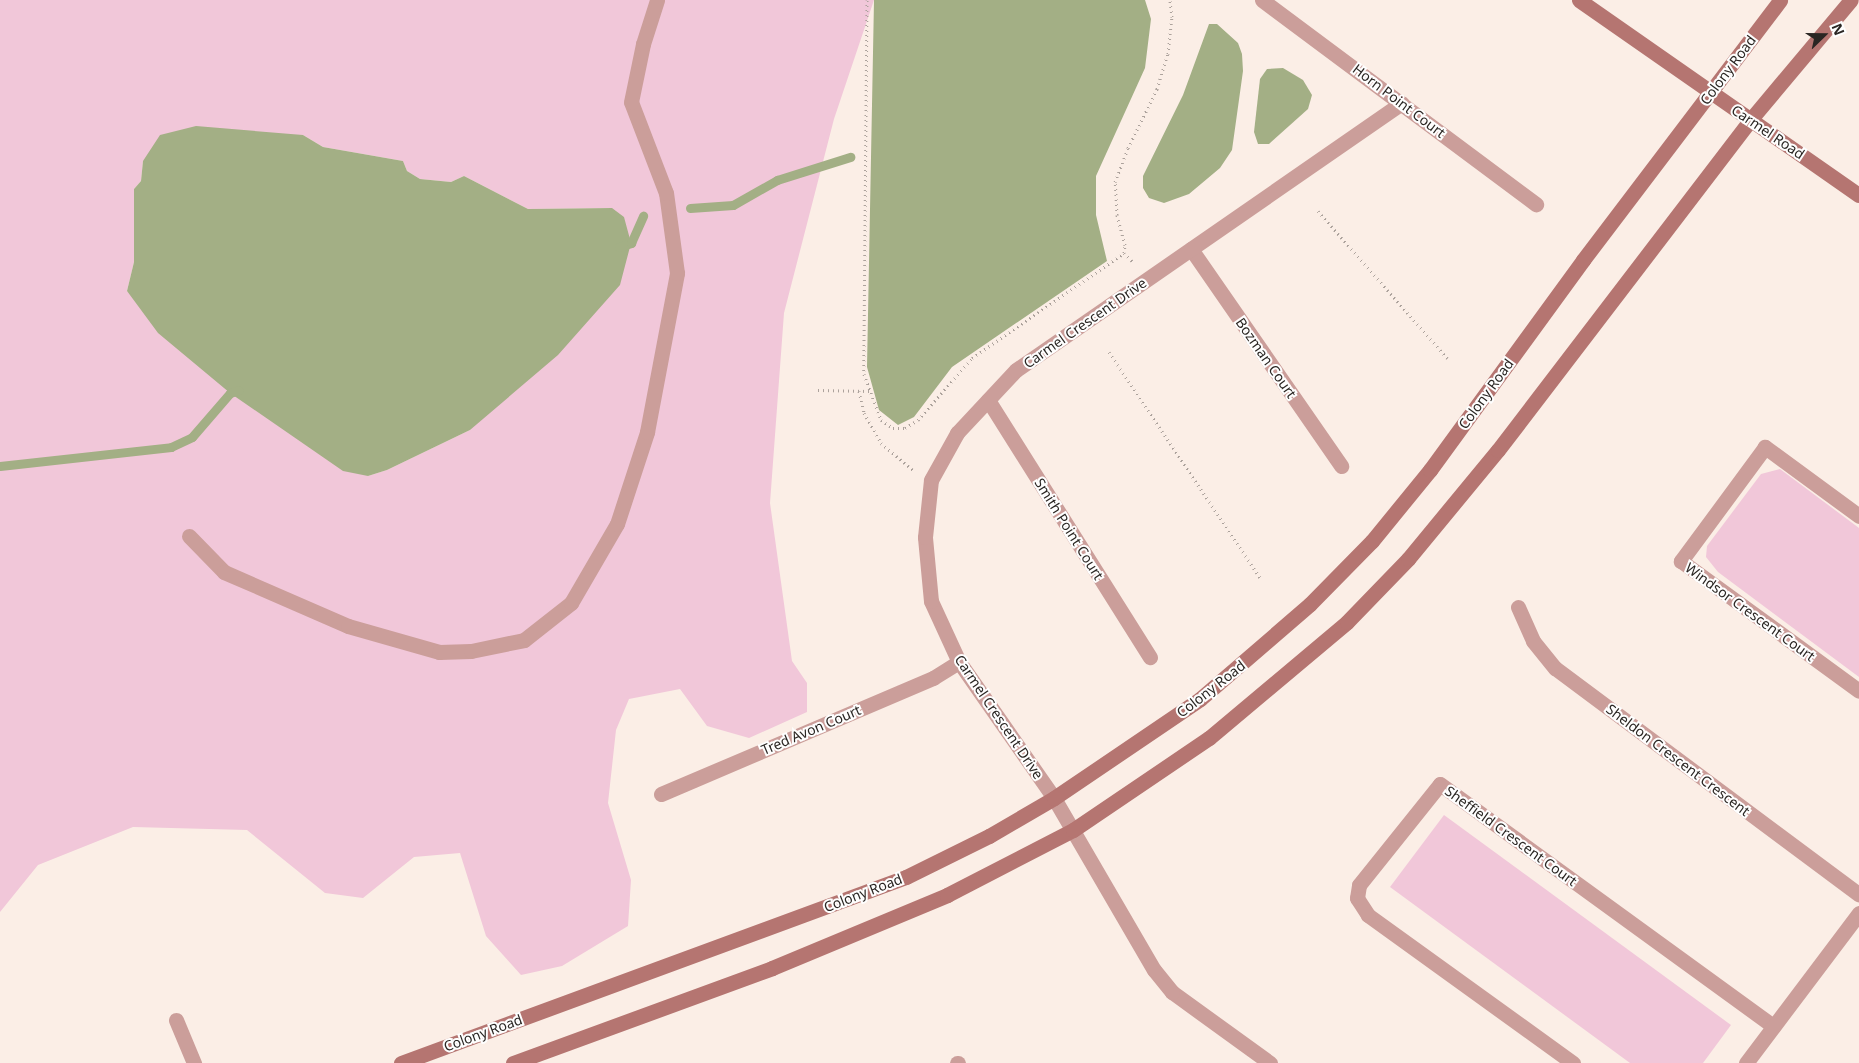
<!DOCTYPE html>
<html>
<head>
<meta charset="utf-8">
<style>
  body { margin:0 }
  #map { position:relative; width:1859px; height:1063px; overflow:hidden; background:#fbeee6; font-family:"Noto Sans",sans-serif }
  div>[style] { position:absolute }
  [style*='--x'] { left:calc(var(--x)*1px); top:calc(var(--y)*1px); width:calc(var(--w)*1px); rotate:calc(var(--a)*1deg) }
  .green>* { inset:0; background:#f1c7d9 }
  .water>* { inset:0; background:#a3af85 }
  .stream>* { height:9px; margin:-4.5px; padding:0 4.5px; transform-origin:4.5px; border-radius:4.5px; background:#a3af85 }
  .path>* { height:3px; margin-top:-1.5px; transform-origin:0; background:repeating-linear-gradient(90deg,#aca29c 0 1px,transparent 0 5px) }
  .street>* { height:15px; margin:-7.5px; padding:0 7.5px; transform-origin:7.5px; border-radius:7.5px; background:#cb9e9a }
  .secondary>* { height:15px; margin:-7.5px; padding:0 7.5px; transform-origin:7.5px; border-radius:7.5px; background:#b57571 }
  span { translate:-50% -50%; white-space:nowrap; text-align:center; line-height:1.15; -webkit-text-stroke:4px #fefefe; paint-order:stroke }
  .street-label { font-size:14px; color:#2a2623 }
  .north { position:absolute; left:1799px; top:10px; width:50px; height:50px; -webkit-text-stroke:4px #fefefe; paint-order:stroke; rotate:68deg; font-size:14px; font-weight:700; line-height:20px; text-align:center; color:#2a2623 }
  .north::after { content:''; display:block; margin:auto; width:18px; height:22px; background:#2a2623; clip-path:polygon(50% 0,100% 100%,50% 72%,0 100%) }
</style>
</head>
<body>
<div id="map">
  <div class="green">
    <div style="clip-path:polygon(evenodd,0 0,874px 0,834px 119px,784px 313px,770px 503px,792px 661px,807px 683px,807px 712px,749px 738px,707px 726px,680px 689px,629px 699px,616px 730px,608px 803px,631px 880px,628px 926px,562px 966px,521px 975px,486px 936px,460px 853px,414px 857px,363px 898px,325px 893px,247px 830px,133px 827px,38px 865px,0 912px,0 0,303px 135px,323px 147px,403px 161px,407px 171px,420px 179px,451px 182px,464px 176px,528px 209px,612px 208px,470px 430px,387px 470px,368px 476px,127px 291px,134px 262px,134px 189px,141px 181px,143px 161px,303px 135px)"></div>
    <div style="clip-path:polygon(1780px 469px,1859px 528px,1859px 677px,1718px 572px,1706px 557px,1707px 546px,1761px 474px)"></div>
    <div style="clip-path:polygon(1444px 815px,1731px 1025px,1703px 1063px,1630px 1063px,1390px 887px)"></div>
  </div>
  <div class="water">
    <div style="clip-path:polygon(874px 0,1145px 0,1151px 19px,1145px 68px,1096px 176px,1096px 215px,1107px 261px,952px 367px,914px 417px,898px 425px,879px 410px,867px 367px)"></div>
    <div style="clip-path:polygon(1209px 24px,1217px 24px,1238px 43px,1242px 54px,1243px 71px,1232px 150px,1220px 168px,1189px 194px,1164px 203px,1149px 198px,1143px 188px,1143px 176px,1183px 95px)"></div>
    <div style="clip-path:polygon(1283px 68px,1303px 80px,1312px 95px,1308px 109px,1269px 144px,1258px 144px,1254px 132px,1260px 79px,1267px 69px)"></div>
    <div style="clip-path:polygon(196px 126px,303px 135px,323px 147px,403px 161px,407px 171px,420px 179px,451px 182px,464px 176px,528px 209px,612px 208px,624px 217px,631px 243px,620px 285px,558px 355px,470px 430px,387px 470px,368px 476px,343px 471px,230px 393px,158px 333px,127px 291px,134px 262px,134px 189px,141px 181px,143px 161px,160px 135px)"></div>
  </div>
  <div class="stream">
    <div style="--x:690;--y:208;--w:43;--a:-4"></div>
    <div style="--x:733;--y:205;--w:51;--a:-29.6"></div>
    <div style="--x:777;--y:180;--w:77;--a:-17.5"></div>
    <div style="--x:619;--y:247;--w:13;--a:-18"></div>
    <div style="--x:631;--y:243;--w:30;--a:-66"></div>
    <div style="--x:0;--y:466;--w:172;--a:-6.3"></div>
    <div style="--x:171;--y:447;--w:23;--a:-25"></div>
    <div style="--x:192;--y:437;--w:58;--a:-49.2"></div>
    <div style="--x:230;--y:393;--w:9;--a:-18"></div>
  </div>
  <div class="path">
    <div style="--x:867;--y:0;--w:374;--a:90.5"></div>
    <div style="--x:864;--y:374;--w:49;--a:69.7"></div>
    <div style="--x:881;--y:420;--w:14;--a:34"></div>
    <div style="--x:893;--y:428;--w:12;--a:0"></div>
    <div style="--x:905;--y:428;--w:15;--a:-32"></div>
    <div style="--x:918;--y:420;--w:82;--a:-48.9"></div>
    <div style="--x:972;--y:358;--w:185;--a:-34.6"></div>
    <div style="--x:1124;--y:253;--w:8;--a:-83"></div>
    <div style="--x:1125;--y:245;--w:31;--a:-105"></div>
    <div style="--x:1117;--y:215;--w:33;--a:-93"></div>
    <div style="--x:1115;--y:182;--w:36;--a:-69"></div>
    <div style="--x:1128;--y:148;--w:66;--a:-63.8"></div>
    <div style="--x:1157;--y:89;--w:37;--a:-73"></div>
    <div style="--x:1168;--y:54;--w:37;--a:-84"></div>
    <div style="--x:1172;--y:17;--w:17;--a:-97"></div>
    <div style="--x:1318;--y:211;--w:196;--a:48.7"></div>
    <div style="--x:1124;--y:253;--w:14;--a:45"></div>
    <div style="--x:1109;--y:352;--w:273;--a:56.2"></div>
    <div style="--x:818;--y:390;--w:51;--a:1.1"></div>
    <div style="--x:859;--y:391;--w:23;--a:77"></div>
    <div style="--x:864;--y:413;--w:34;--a:60"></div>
    <div style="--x:881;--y:443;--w:42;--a:40.2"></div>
  </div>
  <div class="street">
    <div style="--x:1262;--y:0;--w:342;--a:36.7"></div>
    <div style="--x:1191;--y:249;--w:264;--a:55.3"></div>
    <div style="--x:988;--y:400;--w:304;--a:57.8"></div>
    <div style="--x:1859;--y:516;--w:117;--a:-143.7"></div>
    <div style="--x:1765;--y:447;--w:142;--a:126.4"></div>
    <div style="--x:1681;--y:561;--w:220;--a:36.1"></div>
    <div style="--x:189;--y:536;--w:50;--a:45.8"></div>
    <div style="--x:224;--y:572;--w:135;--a:23.5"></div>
    <div style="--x:348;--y:626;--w:95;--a:15.9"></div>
    <div style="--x:439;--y:652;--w:32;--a:-2"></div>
    <div style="--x:471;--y:651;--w:54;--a:-11.7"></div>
    <div style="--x:524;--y:640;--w:60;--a:-38.2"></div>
    <div style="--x:571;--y:603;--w:91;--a:-59.8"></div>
    <div style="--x:617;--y:524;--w:97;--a:-71.9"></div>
    <div style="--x:647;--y:432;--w:162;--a:-79.3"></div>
    <div style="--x:677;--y:273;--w:81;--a:-97.8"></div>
    <div style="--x:666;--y:193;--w:97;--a:-111"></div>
    <div style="--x:631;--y:102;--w:59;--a:-78.3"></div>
    <div style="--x:643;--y:44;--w:46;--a:-72.3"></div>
    <div style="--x:1518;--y:607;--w:37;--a:66"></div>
    <div style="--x:1533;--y:641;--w:35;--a:51"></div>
    <div style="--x:1555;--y:668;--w:379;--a:36.7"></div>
    <div style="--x:661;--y:794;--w:296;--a:-23.1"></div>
    <div style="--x:933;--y:678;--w:31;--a:-32"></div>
    <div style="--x:176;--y:1020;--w:47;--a:67.3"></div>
    <div style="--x:957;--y:1063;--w:1;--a:0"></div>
    <div style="--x:1270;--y:1063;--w:121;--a:-144.1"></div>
    <div style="--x:1172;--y:992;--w:28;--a:-129"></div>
    <div style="--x:1154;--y:970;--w:199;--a:-120.2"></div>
    <div style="--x:1054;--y:798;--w:166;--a:-124.9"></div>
    <div style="--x:959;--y:662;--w:67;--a:-114.7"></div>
    <div style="--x:931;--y:601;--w:64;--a:-95.4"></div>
    <div style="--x:925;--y:537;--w:57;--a:-84"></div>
    <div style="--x:931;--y:480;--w:54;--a:-61"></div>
    <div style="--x:957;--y:433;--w:86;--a:-46.9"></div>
    <div style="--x:1016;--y:370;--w:469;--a:-34.7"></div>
    <div style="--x:1573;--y:1063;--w:253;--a:-144.2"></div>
    <div style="--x:1368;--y:915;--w:20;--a:-123"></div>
    <div style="--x:1357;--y:898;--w:13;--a:-81"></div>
    <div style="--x:1359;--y:885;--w:129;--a:-51.3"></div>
    <div style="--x:1440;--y:784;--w:412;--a:36"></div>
    <div style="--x:1746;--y:1063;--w:188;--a:-53"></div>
  </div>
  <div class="secondary">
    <div style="--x:1579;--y:0;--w:341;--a:34.9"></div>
    <div style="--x:401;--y:1063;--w:538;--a:-20.22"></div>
    <div style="--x:906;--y:877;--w:93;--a:-26.3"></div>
    <div style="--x:989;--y:836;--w:75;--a:-30.3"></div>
    <div style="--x:1054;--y:798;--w:176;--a:-34.1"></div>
    <div style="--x:1200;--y:699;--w:145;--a:-40.8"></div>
    <div style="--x:1310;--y:604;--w:88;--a:-45.5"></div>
    <div style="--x:1372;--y:541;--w:92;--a:-50.8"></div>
    <div style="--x:1430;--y:470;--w:260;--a:-53.9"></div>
    <div style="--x:1583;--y:260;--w:326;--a:-52.8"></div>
    <div style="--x:513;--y:1063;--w:276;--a:-20.1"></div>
    <div style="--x:772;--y:968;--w:190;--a:-22.6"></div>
    <div style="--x:947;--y:895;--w:142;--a:-27.3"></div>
    <div style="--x:1073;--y:830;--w:164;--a:-34.1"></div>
    <div style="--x:1209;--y:738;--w:180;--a:-40"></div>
    <div style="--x:1347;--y:622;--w:88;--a:-45.9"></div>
    <div style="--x:1408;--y:559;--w:141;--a:-50.5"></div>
    <div style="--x:1498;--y:450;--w:417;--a:-52.6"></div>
    <div style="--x:1751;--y:119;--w:155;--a:-50"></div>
  </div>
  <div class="street-label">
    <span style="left:1728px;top:70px;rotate:-53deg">Colony Road</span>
    <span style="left:1399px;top:101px;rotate:37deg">Horn Point Court</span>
    <span style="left:1768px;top:132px;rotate:34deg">Carmel Road</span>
    <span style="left:1085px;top:323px;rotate:-35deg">Carmel Crescent Drive</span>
    <span style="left:1266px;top:358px;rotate:55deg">Bozman Court</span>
    <span style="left:1486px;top:394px;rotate:-54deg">Colony Road</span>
    <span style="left:1069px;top:529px;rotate:58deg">Smith Point Court</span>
    <span style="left:1750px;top:612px;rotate:36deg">Windsor Crescent Court</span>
    <span style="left:1211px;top:689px;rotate:-38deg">Colony Road</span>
    <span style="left:999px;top:717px;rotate:56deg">Carmel Crescent Drive</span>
    <span style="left:811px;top:730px;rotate:-23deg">Tred Avon Court</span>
    <span style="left:1678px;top:760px;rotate:37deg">Sheldon Crescent Crescent</span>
    <span style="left:1511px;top:836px;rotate:36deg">Sheffield Crescent Court</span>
    <span style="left:863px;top:893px;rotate:-21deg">Colony Road</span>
    <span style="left:483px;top:1033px;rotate:-20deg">Colony Road</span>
  </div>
  <div class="north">N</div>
</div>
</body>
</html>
